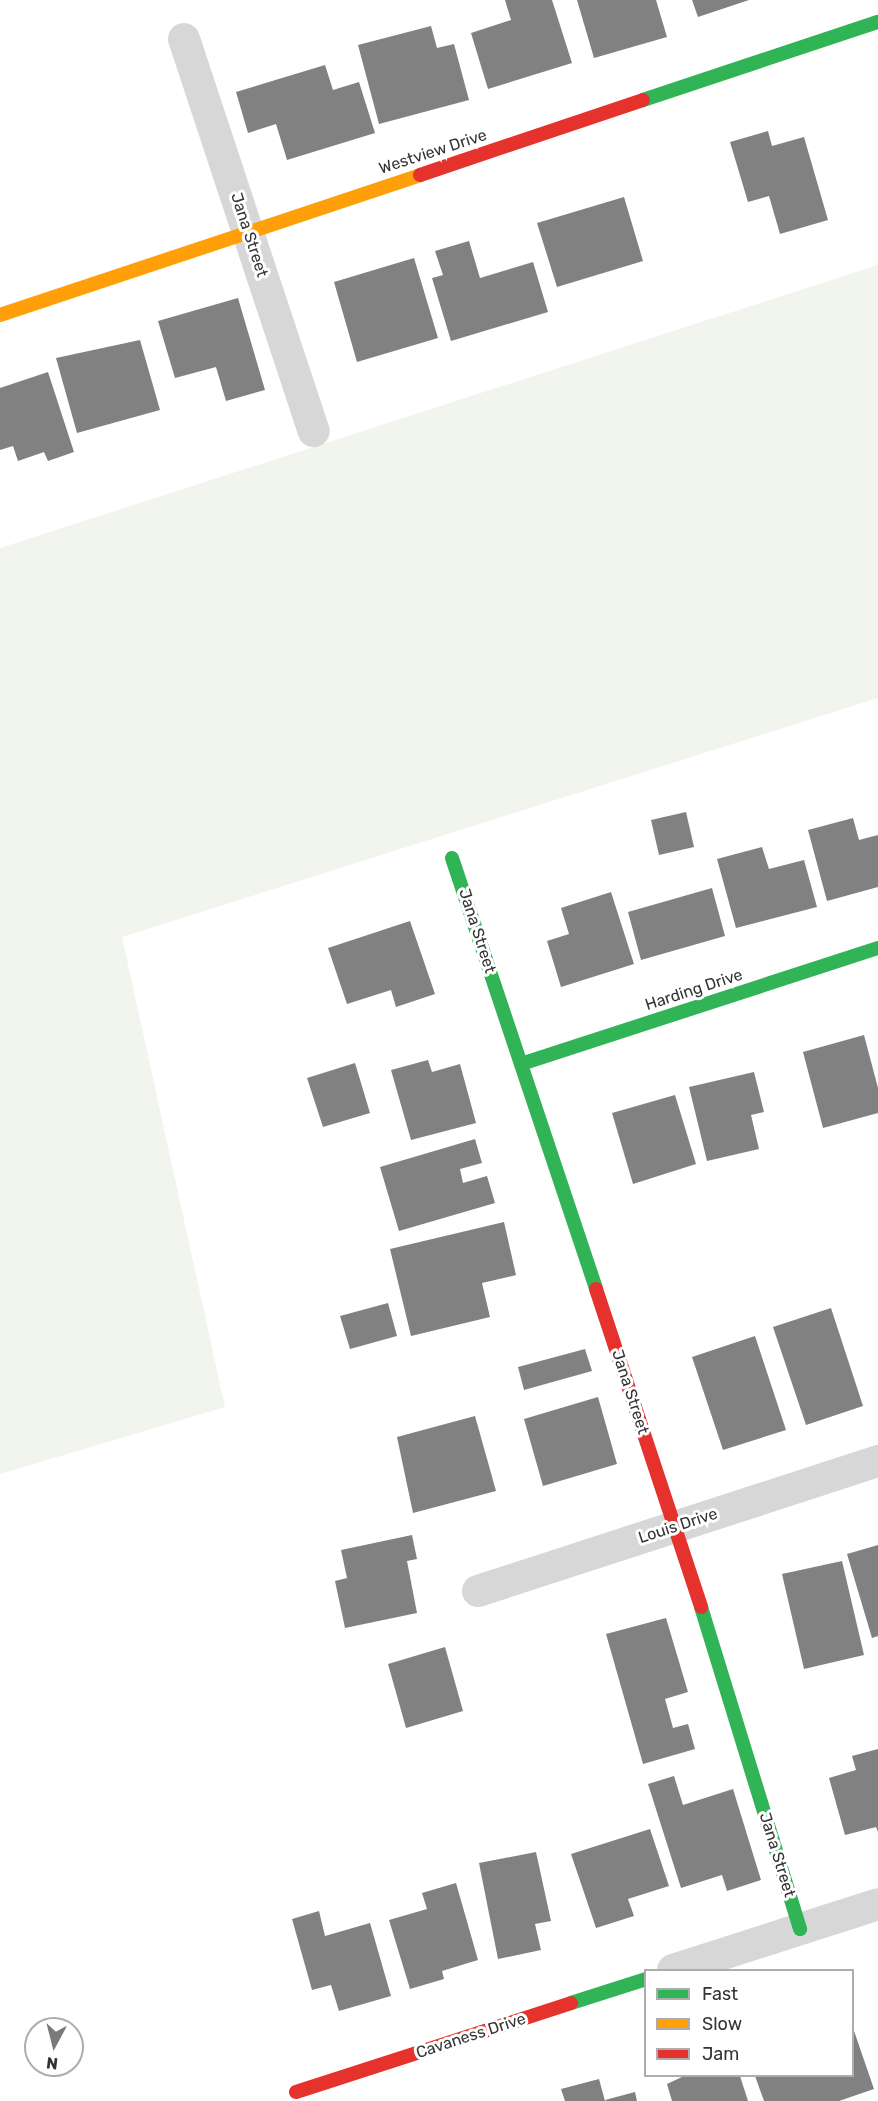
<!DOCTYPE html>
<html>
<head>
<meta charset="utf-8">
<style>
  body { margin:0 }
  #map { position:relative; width:878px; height:2101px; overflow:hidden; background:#fff; font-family:Rubik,sans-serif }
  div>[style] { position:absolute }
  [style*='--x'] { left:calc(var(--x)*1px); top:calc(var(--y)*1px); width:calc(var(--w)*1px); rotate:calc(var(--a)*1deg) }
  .green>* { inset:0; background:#f1f5ed }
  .building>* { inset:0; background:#818181 }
  .street>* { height:32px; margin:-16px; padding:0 16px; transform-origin:16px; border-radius:16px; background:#d7d7d7 }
  .fast>* { height:14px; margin:-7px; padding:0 7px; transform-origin:7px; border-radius:7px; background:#30b455 }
  .slow>* { height:14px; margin:-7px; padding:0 7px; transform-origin:7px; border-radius:7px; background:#ff9f0a }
  .jam>* { height:14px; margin:-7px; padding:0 7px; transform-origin:7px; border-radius:7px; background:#e5322d }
  span { translate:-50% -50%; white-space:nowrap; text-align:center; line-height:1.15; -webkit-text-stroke:6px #fff; paint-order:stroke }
  .street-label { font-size:16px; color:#333 }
  .legend { position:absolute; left:644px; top:1969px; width:210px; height:108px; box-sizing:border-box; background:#fff; border:2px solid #adadad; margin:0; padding:8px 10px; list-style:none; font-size:18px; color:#333 }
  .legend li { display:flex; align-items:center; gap:12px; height:30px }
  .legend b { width:30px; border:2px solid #adadad }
  .north { position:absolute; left:24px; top:2017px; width:60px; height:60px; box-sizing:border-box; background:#fff; border:2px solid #adadad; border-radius:50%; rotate:187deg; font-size:16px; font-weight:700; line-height:24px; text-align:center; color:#333 }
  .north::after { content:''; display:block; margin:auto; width:21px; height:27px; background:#7a7a7a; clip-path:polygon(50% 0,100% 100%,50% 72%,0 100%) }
</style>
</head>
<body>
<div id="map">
  <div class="green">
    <div style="clip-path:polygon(878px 265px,878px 698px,122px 937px,225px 1407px,0 1474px,0 548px)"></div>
  </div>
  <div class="building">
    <div style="clip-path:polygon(505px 0,552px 0,572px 63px,488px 89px,471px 33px,511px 20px)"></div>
    <div style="clip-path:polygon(577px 0,656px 0,667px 37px,594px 58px)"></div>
    <div style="clip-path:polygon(692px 0,749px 0,698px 17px)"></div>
    <div style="clip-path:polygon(431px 26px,437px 48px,454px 44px,469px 100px,379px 124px,358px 45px)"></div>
    <div style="clip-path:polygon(325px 65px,333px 90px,359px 82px,375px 133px,287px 160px,276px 124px,248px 133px,236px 92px)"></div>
    <div style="clip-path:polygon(768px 131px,772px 146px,804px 137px,828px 220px,780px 234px,769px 196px,748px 202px,730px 142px)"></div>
    <div style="clip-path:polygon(624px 197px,643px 261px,557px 287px,537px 223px)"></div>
    <div style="clip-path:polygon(469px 241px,480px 278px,533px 262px,548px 312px,451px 341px,432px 278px,443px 275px,435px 251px)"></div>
    <div style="clip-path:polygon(414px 258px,438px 338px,357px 362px,334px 282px)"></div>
    <div style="clip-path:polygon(238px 298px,265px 390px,226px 401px,216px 367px,175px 378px,158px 321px)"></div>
    <div style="clip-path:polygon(140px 340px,160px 410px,77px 433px,56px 358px)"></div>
    <div style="clip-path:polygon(48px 372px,74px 452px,48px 461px,44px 452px,18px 461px,13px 446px,0 450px,0 388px)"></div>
    <div style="clip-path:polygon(686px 812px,694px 847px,659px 855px,651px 820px)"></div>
    <div style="clip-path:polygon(853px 818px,859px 840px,878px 835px,878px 887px,827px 901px,808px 830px)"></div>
    <div style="clip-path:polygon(762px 847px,769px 869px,804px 860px,817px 907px,736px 928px,717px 859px)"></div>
    <div style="clip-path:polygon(712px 888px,725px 936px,641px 960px,628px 912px)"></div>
    <div style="clip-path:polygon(611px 892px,634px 964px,561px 987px,547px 941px,569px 934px,561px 908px)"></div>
    <div style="clip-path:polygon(410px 921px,435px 994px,396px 1007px,391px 990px,347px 1004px,328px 948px)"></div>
    <div style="clip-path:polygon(864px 1035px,878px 1088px,878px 1113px,823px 1128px,803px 1052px)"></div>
    <div style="clip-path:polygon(428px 1060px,432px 1072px,460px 1064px,476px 1123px,411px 1140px,391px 1070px)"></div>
    <div style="clip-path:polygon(355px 1063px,370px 1113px,323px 1127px,307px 1078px)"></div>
    <div style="clip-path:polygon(754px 1072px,764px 1112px,751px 1115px,759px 1149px,707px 1161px,689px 1087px)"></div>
    <div style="clip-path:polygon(675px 1095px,696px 1164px,633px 1184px,612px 1113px)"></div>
    <div style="clip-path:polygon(475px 1139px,482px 1163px,460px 1169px,463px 1183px,487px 1176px,495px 1203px,399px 1231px,380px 1167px)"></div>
    <div style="clip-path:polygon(504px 1222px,516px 1275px,482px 1283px,490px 1317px,411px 1336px,390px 1249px)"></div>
    <div style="clip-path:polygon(388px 1303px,397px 1336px,350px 1349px,340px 1316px)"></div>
    <div style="clip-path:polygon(831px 1308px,863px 1406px,806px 1425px,773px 1327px)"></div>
    <div style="clip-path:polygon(755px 1336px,786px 1430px,723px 1450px,692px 1357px)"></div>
    <div style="clip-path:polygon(585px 1349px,592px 1371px,524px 1390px,518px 1367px)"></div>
    <div style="clip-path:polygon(598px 1397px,617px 1464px,543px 1486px,524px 1419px)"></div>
    <div style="clip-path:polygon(475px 1416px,496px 1491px,413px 1513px,397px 1437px)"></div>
    <div style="clip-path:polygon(412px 1535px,417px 1559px,407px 1561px,417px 1613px,345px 1628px,335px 1581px,347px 1578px,341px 1550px)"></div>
    <div style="clip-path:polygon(878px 1545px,878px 1636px,872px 1638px,847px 1554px)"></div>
    <div style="clip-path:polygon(842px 1561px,864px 1655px,804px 1669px,782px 1574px)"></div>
    <div style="clip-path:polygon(666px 1618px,688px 1692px,665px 1699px,673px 1728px,688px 1724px,695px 1749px,643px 1764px,606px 1634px)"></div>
    <div style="clip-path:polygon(445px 1647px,463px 1711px,406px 1728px,388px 1664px)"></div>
    <div style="clip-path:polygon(878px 1749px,878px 1832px,876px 1827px,845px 1835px,829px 1778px,856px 1770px,852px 1756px)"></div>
    <div style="clip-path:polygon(674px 1776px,683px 1805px,733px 1789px,761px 1880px,727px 1891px,722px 1875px,681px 1888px,648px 1784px)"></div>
    <div style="clip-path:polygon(650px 1829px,669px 1886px,628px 1899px,634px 1916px,596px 1928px,571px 1854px)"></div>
    <div style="clip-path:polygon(536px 1852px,551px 1921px,535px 1924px,541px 1950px,498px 1959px,479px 1863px)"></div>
    <div style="clip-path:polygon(456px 1883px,478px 1960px,442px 1971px,444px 1979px,410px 1989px,389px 1920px,427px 1909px,422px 1893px)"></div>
    <div style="clip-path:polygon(319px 1911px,325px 1936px,370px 1923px,391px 1996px,339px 2011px,331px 1985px,312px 1990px,292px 1919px)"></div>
    <div style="clip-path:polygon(853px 2028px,874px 2089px,839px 2101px,764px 2101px,755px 2076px,852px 2076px)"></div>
    <div style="clip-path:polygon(684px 2076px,740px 2076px,748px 2101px,672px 2101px,667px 2084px)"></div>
    <div style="clip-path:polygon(599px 2079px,605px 2101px,565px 2101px,561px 2089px)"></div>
    <div style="clip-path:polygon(635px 2092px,637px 2101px,606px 2101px,605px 2100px)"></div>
  </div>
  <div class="street">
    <div style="--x:184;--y:39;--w:413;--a:71.7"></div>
    <div style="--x:478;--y:1591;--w:421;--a:-18"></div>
    <div style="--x:673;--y:1970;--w:215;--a:-17.8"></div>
  </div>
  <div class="fast">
    <div style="--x:643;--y:100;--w:248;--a:-18.4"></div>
    <div style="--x:452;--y:858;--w:454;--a:71.5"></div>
    <div style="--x:521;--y:1064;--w:375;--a:-18"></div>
    <div style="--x:701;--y:1607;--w:337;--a:72.9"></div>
    <div style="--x:571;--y:2003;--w:79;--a:-17.7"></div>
  </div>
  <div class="slow">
    <div style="--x:0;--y:315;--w:443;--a:-18.4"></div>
  </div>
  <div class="jam">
    <div style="--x:420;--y:175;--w:235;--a:-18.6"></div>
    <div style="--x:596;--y:1289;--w:335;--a:71.7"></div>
    <div style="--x:296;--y:2092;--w:289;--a:-17.9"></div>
  </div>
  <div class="street-label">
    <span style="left:433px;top:152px;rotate:-18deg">Westview Drive</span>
    <span style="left:249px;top:235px;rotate:72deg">Jana Street</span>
    <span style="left:477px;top:931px;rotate:72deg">Jana Street</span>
    <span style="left:694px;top:990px;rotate:-18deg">Harding Drive</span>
    <span style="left:630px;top:1392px;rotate:72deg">Jana Street</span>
    <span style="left:678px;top:1526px;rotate:-18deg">Louis Drive</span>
    <span style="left:777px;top:1855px;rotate:73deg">Jana Street</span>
    <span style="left:471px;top:2036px;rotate:-18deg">Cavaness Drive</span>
  </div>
  <ul class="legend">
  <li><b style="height:8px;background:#30b455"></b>Fast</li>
  <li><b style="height:8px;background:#ff9f0a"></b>Slow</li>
  <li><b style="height:8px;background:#e5322d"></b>Jam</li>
  </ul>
  <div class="north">N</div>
</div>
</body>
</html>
